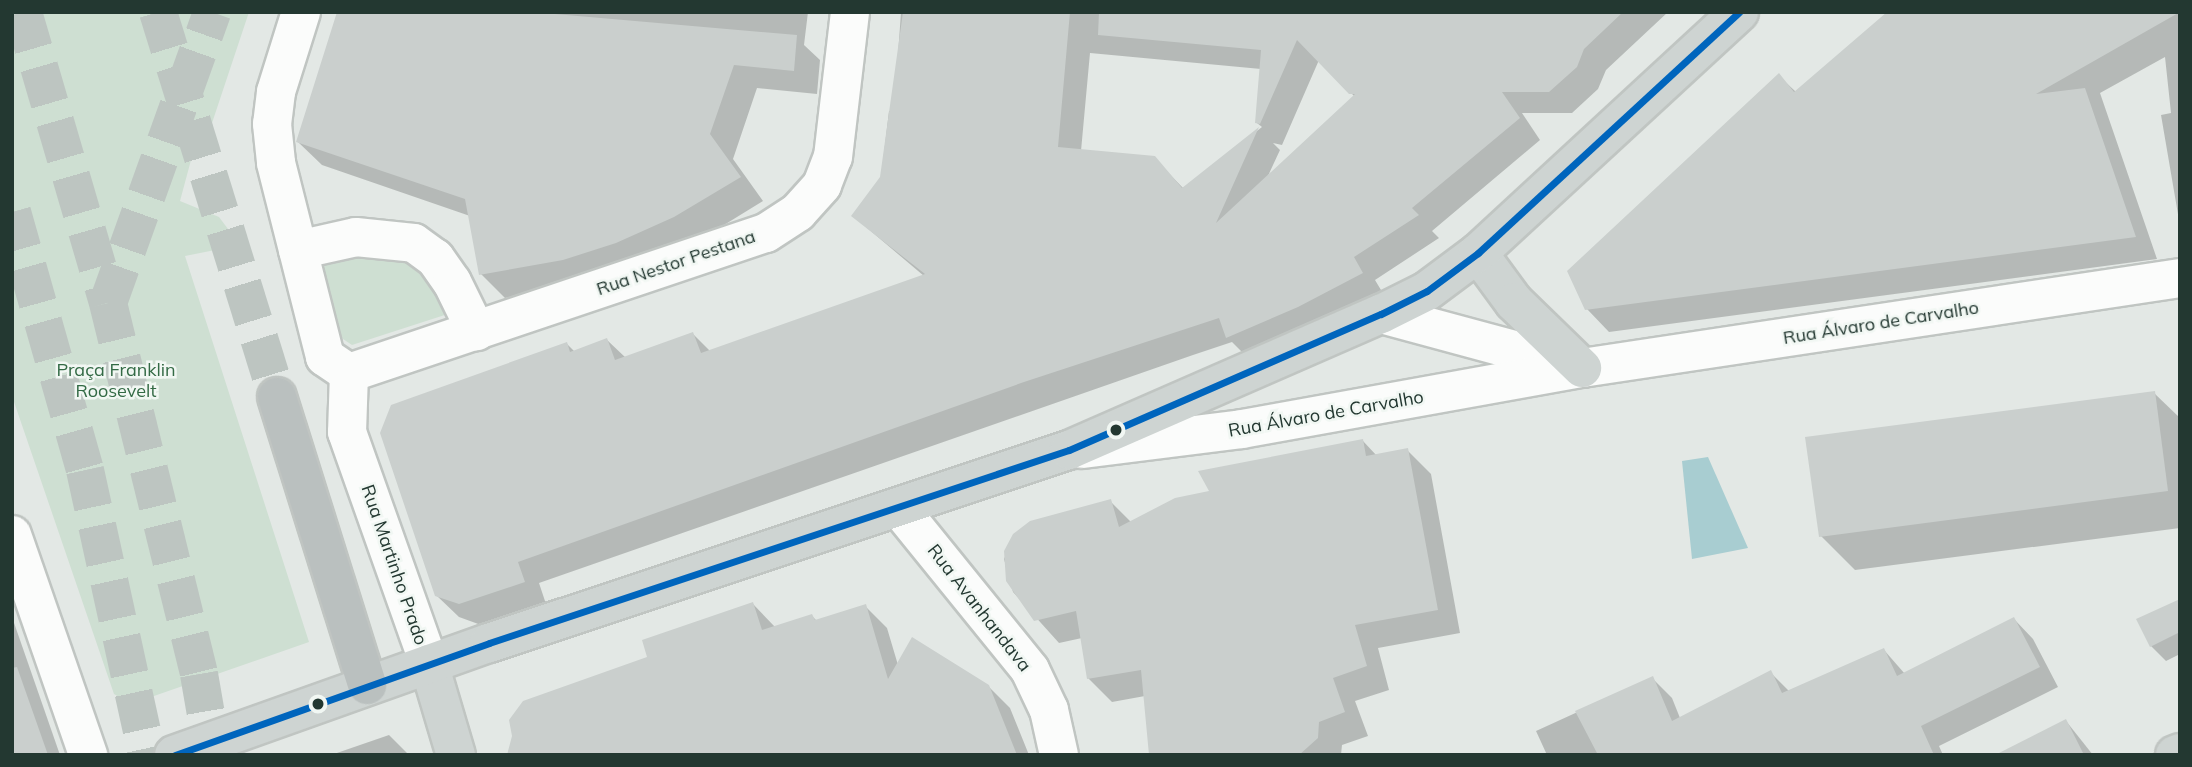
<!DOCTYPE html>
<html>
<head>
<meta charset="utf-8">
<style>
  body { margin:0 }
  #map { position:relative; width:2192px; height:767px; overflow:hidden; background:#e3e8e5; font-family:Mulish,sans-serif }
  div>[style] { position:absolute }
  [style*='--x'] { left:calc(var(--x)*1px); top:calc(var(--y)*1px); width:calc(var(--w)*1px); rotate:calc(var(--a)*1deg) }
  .green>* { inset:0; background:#cedfd2 }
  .water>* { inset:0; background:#a8cdd1 }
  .shadow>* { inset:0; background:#0003 }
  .building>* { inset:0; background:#cacfcd }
  .highway-tunnel>* { height:38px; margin-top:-19px; transform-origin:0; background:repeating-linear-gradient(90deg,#bdc5c1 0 38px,transparent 0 57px) }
  .roads { filter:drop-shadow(2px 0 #c0c5c2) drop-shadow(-2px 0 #c0c5c2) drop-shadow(0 2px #c0c5c2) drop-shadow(0 -2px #c0c5c2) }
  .minor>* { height:38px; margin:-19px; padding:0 19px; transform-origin:19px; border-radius:19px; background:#fbfcfb }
  .major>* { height:38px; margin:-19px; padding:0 19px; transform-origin:19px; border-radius:19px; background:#ced4d2 }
  .highway>* { height:38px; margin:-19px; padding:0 19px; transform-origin:19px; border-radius:19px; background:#bac0bf }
  .bus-1>* { height:7px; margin:-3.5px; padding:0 3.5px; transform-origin:3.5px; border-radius:3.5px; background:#0065bd }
  .dots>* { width:19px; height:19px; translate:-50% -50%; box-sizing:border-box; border:4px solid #f1f7f3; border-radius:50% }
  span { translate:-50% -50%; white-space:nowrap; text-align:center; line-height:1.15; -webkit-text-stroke:5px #f1f7f3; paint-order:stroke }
  .street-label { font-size:18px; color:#233831 }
  .park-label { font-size:18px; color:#336a45 }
  .frame { position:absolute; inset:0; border:14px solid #233831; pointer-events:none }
</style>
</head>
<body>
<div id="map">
  <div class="green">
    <div style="clip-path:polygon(12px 12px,249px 12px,207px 138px,198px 134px,180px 201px,219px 217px,240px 245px,185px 256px,309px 642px,131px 704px,114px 694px,12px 396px)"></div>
    <div style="clip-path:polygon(351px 251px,421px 263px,454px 312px,352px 345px,337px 335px,317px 260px)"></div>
  </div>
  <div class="water">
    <div style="clip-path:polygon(1708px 457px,1748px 548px,1692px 559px,1682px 461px)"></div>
  </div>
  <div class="shadow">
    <div style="clip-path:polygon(339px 12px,808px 12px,804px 45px,820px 60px,817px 94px,757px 88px,733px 159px,763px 201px,698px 241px,587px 283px,505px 298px,481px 274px,470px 216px,322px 165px,298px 142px)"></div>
    <div style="clip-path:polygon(evenodd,901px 12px,1668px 12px,1606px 70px,1598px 89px,1572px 113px,1522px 113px,1540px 140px,1432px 231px,1439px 238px,1375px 280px,1384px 295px,1249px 359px,1232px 342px,1193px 355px,539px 583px,546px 604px,481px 625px,459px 617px,436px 595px,567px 344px,575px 352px,607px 340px,626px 358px,693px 334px,710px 351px,924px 276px,853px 216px,881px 178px,889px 111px,894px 112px,901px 12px,1090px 53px,1261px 69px,1257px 123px,1262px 127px,1184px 189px,1154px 158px,1081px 151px,1090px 53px,901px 12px,1319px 60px,1355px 97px,1267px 178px,1280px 150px,1273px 143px,1282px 145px,1319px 60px)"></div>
    <div style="clip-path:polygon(1890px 12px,2180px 12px,2180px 226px,2161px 115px,2171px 113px,2165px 57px,2100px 93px,2157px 259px,1609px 332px,1587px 309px,1779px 76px,1796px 92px)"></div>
    <div style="clip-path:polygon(2154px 393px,2180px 418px,2180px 528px,1855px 570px,1821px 536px)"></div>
    <div style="clip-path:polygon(1363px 441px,1377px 456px,1407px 450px,1431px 474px,1460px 633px,1378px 648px,1389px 690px,1355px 701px,1368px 736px,1342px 745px,1341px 755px,1151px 755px,1145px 696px,1112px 702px,1088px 678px,1082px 638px,1059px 643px,1013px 592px,1004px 559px,1014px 535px,1110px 501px,1131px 522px,1212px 492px,1200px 472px)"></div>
    <div style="clip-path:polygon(2180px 601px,2180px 654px,2166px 661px,2151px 646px)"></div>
    <div style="clip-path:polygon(753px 604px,775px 627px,812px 616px,817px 621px,865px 606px,887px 628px,898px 665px,988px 686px,1010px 708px,1029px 755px,512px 755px,650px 658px)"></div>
    <div style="clip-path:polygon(12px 617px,60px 755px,12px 755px)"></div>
    <div style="clip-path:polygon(2014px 619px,2033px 639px,2058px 687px,1939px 746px,1943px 755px,1547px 755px,1536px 731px,1652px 678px,1672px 698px,1680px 718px,1771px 673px,1789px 691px,1884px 650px,1905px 674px)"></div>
    <div style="clip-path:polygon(2066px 721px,2093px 755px,1999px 755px)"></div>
    <div style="clip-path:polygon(389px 735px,409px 755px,331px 755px)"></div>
  </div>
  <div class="building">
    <div style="clip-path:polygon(337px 12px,532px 12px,797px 35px,794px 71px,734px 65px,710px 134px,741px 177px,674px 217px,616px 243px,563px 260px,479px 275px,465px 199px,296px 142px)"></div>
    <div style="clip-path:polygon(903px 12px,1070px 12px,1058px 147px,1155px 156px,1182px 188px,1259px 127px,1216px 223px,1355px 94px,1349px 94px,1297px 40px,1260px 124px,1255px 123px,1261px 50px,1098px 35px,1099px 12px,1623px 12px,1584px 49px,1577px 67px,1549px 92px,1502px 92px,1520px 118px,1412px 208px,1419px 215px,1354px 257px,1363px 273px,1298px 307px,1226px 338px,1219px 318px,1024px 382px,518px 562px,525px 582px,459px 604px,435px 596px,380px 433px,391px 405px,567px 342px,570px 352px,607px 338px,615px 360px,693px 332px,701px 353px,925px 274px,851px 216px,880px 177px)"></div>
    <div style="clip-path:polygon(1887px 12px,2180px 12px,2036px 94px,2085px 88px,2136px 237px,1585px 310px,1567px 271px,1779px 73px,1794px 92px)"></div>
    <div style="clip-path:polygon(2155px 391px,2168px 491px,1819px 537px,1805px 437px)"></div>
    <div style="clip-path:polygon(1363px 439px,1366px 456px,1408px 448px,1438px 610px,1355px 625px,1367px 666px,1333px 678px,1345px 712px,1319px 722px,1318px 738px,1299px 755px,1149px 755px,1141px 670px,1087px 679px,1076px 611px,1034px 621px,1006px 581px,1004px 551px,1013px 534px,1030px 521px,1111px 499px,1119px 527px,1175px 498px,1209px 491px,1198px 471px)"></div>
    <div style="clip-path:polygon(2180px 599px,2180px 632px,2150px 647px,2136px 619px)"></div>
    <div style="clip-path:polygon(753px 602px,762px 630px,812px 614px,815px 620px,866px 604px,888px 679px,912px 637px,989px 685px,1017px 755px,507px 755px,512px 736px,509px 720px,523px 701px,647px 657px,642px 640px)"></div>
    <div style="clip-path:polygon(2014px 617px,2040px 667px,1921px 726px,1934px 755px,1598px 755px,1575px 711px,1653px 676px,1672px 721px,1771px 670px,1782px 693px,1884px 648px,1897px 676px)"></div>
    <div style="clip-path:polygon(17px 667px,48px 755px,12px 755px,12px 668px)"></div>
    <div style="clip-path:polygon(2066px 719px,2084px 755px,1995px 755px)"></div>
  </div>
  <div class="highway-tunnel">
    <div style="--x:23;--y:12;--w:303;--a:73.7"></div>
    <div style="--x:108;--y:303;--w:382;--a:76.2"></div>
    <div style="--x:199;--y:674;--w:82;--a:80.2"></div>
    <div style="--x:158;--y:12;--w:403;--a:72.8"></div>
    <div style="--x:12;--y:212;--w:268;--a:74.2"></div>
    <div style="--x:85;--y:470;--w:292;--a:77.7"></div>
    <div style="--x:108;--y:303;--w:309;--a:-70.3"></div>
  </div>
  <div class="roads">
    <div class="minor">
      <div style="--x:301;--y:12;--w:84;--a:107.4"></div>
      <div style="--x:276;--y:92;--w:32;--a:97"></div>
      <div style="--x:272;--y:124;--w:39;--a:84"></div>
      <div style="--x:276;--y:163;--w:200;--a:75.8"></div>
      <div style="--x:325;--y:357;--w:29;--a:34"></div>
      <div style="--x:298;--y:250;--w:59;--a:-12.6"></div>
      <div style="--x:356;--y:237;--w:58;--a:5.9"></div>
      <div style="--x:414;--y:243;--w:26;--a:36"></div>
      <div style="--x:435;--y:258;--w:29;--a:55"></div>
      <div style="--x:452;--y:282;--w:55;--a:63.9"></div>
      <div style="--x:1381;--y:314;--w:200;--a:15.1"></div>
      <div style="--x:349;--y:373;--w:440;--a:-18.6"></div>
      <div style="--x:766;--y:233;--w:38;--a:-33"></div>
      <div style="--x:798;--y:212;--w:36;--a:-48"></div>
      <div style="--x:822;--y:185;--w:30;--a:-69"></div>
      <div style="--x:833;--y:157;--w:146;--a:-83.3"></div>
      <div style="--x:349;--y:373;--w:59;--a:91.9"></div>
      <div style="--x:347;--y:432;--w:246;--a:70.5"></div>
      <div style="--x:1082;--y:449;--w:161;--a:-7.1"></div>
      <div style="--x:1242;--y:429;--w:345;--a:-10.2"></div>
      <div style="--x:1582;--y:368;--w:605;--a:-8.56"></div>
      <div style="--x:899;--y:508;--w:208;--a:51"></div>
      <div style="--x:1030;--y:670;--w:44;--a:64.6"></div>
      <div style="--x:1049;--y:710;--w:46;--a:77.5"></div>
      <div style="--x:12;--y:535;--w:233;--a:70.9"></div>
    </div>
    <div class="major">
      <div style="--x:1478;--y:253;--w:61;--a:53.7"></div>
      <div style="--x:1514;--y:302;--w:95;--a:44.1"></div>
      <div style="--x:429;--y:664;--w:95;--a:73.5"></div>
      <div style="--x:174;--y:755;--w:334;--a:-19.6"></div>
      <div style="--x:489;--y:643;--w:611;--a:-18.41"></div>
      <div style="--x:1069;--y:450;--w:340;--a:-23.6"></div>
      <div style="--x:1381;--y:314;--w:51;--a:-26.6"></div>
      <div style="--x:1427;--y:291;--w:64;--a:-36.7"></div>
      <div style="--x:1478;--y:253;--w:355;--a:-42.7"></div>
      <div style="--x:2175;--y:755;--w:5;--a:-22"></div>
    </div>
    <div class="highway">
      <div style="--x:277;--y:397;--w:302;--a:72.6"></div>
    </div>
  </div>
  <div class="bus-1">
    <div style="--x:175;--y:755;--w:333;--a:-19.6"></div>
    <div style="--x:489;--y:643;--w:611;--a:-18.41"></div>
    <div style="--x:1069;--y:450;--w:340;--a:-23.6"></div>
    <div style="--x:1381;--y:314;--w:51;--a:-26.6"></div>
    <div style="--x:1427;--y:291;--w:64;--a:-36.7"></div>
    <div style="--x:1478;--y:253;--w:355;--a:-42.7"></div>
  </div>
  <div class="dots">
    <div style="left:1116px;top:430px;background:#233831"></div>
    <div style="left:318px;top:704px;background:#233831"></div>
  </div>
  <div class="street-label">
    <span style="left:676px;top:263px;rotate:-19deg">Rua Nestor Pestana</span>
    <span style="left:1881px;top:323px;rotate:-9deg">Rua Álvaro de Carvalho</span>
    <span style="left:1326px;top:414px;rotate:-10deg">Rua Álvaro de Carvalho</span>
    <span style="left:394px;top:565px;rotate:71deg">Rua Martinho Prado</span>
    <span style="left:979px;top:608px;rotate:52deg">Rua Avanhandava</span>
  </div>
  <div class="park-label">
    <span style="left:116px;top:381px">Praça Franklin<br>Roosevelt</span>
  </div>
  <div class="frame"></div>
</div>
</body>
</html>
